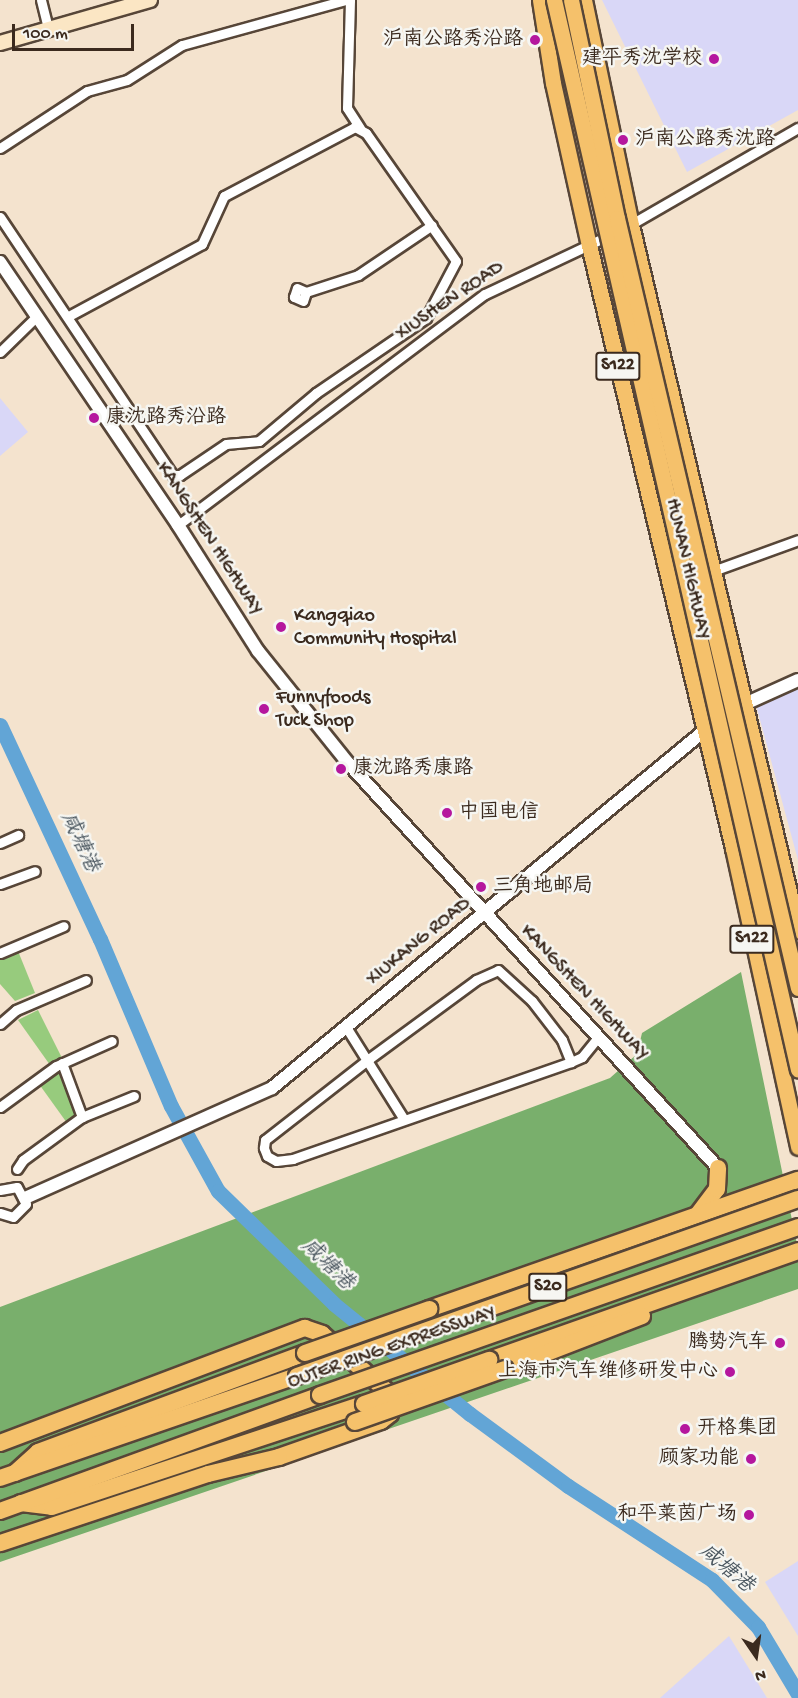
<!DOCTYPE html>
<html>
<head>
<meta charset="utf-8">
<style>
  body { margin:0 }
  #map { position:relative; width:798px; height:1698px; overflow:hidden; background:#f4e3ce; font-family:"Gochi Hand","LXGW WenKai TC",sans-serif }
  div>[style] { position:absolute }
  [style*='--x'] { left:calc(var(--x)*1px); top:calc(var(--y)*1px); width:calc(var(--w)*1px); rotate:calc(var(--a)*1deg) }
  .built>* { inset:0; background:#d9d7f7 }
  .green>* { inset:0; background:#97cb7d }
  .forest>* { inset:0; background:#79af6c }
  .river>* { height:15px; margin:-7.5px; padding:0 7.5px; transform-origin:7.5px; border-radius:7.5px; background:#62a5d6 }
  .roads { filter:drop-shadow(2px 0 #574638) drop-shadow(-2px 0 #574638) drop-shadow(0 2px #574638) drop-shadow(0 -2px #574638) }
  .minor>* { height:9px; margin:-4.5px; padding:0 4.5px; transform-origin:4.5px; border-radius:4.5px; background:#fff }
  .tertiary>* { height:12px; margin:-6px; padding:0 6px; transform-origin:6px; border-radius:6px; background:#fff }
  .secondary>* { height:14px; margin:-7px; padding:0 7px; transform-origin:7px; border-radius:7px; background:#fbe6c4 }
  .primary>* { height:15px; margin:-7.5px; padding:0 7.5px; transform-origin:7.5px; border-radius:7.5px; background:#f5c16b }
  .motorway>* { height:16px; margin:-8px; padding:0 8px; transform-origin:8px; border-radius:8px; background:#f5c16b }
  .bridges { filter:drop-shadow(2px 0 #574638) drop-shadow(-2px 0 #574638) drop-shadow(0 2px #574638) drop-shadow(0 -2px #574638) }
  .primary-bridge>* { height:15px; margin:-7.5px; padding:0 7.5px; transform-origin:7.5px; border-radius:7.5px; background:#f5c16b }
  .motorway-bridge>* { height:16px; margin:-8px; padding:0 8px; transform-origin:8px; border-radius:8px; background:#f5c16b }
  .dots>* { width:16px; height:16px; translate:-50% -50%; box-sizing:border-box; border:3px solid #f6f6f2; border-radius:50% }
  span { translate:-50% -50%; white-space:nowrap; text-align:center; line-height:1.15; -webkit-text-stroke:5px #f6f6f2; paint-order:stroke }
  .shield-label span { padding:2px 4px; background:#f6f6f2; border:2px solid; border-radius:4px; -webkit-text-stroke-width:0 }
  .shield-label { font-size:18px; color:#3b2a1e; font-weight:700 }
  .poi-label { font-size:20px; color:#3b2a1e }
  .right { translate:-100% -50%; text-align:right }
  .left { translate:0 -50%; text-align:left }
  .street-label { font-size:20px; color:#3b2a1e }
  .water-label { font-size:21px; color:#49555e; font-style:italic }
  .north { position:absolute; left:726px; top:1626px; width:60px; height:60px; -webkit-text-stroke:4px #f6f6f2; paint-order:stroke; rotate:167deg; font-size:16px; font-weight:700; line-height:24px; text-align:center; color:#3b2a1e }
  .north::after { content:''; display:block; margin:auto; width:21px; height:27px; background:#3b2a1e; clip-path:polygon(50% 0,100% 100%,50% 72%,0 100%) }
  .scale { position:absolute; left:12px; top:24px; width:122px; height:27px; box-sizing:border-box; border:3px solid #3b2a1e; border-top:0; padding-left:8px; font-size:18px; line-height:21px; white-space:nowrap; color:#3b2a1e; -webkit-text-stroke:4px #f6f6f2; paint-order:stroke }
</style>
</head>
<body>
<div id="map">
  <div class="built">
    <div style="clip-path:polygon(602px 0,798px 0,798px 110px,687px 172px)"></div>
    <div style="clip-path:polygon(0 398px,28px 432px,0 456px)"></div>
    <div style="clip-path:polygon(798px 688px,798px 860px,756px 705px)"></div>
    <div style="clip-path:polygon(798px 1561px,798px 1636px,765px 1582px)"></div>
    <div style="clip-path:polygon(729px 1636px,767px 1698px,660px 1698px)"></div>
  </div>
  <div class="green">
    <div style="clip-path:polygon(18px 951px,35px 993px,15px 1001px,0 984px,0 959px)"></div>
    <div style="clip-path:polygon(38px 1010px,62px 1058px,50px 1065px,18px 1020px)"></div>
    <div style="clip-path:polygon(60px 1070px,75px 1116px,67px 1123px,39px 1084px)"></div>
  </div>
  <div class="forest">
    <div style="clip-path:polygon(741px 972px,798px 1249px,798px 1289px,0 1562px,0 1307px,610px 1078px,637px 1054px,642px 1033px)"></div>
  </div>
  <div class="river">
    <div style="--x:0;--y:725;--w:236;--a:65"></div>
    <div style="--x:100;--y:939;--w:181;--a:67"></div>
    <div style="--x:171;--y:1106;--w:97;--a:61.1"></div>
    <div style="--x:218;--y:1191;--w:162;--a:44.2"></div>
    <div style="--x:334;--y:1304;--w:175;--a:39"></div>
    <div style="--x:470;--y:1414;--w:122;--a:36.3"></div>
    <div style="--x:568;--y:1486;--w:172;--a:33.1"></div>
    <div style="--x:712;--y:1580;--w:66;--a:45.6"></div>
    <div style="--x:758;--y:1627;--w:78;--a:59.2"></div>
  </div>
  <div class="roads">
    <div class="minor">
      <div style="--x:41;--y:0;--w:30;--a:76"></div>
      <div style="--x:0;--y:148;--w:104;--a:-33.2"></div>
      <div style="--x:87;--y:91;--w:41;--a:-15.4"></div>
      <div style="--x:127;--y:80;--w:65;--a:-32.5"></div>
      <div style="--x:182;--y:45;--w:169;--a:-15.4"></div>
      <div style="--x:345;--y:0;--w:5;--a:0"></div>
      <div style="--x:350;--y:0;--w:108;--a:91.6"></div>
      <div style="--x:347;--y:108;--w:24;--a:57"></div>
      <div style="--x:0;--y:217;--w:311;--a:56.2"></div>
      <div style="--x:173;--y:475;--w:7;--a:0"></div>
      <div style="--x:180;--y:475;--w:55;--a:-34"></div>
      <div style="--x:226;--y:444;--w:33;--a:-5"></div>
      <div style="--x:259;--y:441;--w:75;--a:-40.1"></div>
      <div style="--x:316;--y:393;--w:133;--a:-34.3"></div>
      <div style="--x:426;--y:318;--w:64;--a:-62.2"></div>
      <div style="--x:456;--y:261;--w:156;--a:-125.1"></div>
      <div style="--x:366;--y:133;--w:13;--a:-151"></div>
      <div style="--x:355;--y:127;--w:148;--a:152.2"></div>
      <div style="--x:224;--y:196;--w:53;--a:114.6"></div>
      <div style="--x:202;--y:244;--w:151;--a:151.6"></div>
      <div style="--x:628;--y:226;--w:196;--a:-30"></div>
      <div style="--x:306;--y:292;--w:9;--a:108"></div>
      <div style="--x:303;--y:301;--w:10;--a:-156"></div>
      <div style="--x:294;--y:297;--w:9;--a:-72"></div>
      <div style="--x:297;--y:288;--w:10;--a:24"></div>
      <div style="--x:306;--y:292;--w:55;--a:-18.1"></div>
      <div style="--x:358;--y:275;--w:89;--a:-34"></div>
      <div style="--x:0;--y:352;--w:50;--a:-44.2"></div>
      <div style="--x:178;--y:525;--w:384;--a:-37"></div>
      <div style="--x:485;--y:294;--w:138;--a:-25.3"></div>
      <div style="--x:713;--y:571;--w:90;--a:-20"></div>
      <div style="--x:0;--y:843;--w:20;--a:-24"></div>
      <div style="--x:0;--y:884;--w:37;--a:-20"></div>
      <div style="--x:0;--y:953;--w:69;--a:-22.9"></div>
      <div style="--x:0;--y:1024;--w:21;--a:-41"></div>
      <div style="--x:16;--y:1010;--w:76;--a:-23.2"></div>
      <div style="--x:346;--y:1027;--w:107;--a:57.9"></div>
      <div style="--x:571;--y:1062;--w:294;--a:160.8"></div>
      <div style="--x:293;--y:1159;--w:17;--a:173"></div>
      <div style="--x:276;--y:1161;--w:10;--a:-151"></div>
      <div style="--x:267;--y:1156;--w:9;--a:-111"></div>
      <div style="--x:264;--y:1148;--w:8;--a:-83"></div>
      <div style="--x:265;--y:1140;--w:133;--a:-38"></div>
      <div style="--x:370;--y:1058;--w:132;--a:-36.3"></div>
      <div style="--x:476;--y:980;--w:24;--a:-24"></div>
      <div style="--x:498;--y:970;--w:46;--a:42.4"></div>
      <div style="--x:532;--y:1001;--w:49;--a:52.4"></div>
      <div style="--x:562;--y:1040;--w:24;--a:68"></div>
      <div style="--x:571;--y:1062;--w:12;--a:-24"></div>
      <div style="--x:582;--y:1057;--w:27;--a:-51"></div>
      <div style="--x:62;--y:1063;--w:58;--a:69.7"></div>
      <div style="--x:0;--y:1107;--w:69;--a:-36.2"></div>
      <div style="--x:56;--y:1066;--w:61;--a:-24.1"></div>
      <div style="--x:17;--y:1169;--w:11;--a:-56"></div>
      <div style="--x:23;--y:1160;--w:73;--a:-36.1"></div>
      <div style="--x:82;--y:1117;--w:56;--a:-22"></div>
      <div style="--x:0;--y:1190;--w:17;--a:-10"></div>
      <div style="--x:17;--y:1187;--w:19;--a:62"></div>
      <div style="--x:26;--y:1204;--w:18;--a:135"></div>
      <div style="--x:13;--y:1217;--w:14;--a:-163"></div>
    </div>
    <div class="tertiary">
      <div style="--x:0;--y:262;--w:318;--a:55.9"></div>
      <div style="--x:178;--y:525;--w:149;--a:57.6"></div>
      <div style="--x:258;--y:651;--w:145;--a:51.2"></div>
      <div style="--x:349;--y:764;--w:547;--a:47.59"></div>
      <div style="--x:25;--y:1198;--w:270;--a:-24"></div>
      <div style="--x:272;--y:1088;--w:560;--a:-39.57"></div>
      <div style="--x:704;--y:731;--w:51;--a:-33.1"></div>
      <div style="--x:747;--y:703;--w:56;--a:-24.3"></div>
    </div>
    <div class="secondary">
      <div style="--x:0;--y:43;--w:156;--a:-16"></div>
    </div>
    <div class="primary">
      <div style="--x:540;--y:0;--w:84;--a:81.1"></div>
      <div style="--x:553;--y:83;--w:166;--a:77.5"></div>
      <div style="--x:589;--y:245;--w:620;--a:76.57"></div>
      <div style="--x:733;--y:848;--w:306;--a:77.7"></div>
      <div style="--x:584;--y:0;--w:230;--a:78.2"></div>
      <div style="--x:631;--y:225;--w:725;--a:76.67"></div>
    </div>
    <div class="motorway">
      <div style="--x:698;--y:1214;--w:31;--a:-53"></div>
      <div style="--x:717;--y:1189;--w:21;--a:-87"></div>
      <div style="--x:429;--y:1309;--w:391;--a:-19.3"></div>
      <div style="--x:489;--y:1360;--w:328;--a:-19.4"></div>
      <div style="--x:505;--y:1369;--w:147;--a:-21.1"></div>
      <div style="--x:0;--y:1443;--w:326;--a:-20.7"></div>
      <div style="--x:305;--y:1328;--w:18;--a:19"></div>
      <div style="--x:322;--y:1334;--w:91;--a:41.4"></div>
      <div style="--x:390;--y:1394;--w:9;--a:72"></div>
      <div style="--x:393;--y:1403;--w:11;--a:105"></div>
      <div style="--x:390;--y:1414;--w:11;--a:142"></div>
      <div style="--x:381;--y:1421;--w:108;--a:160.6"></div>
      <div style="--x:279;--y:1457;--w:73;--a:166.5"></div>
      <div style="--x:208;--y:1474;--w:219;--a:161.6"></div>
      <div style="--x:15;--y:1473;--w:31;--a:-42"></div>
      <div style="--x:38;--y:1452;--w:285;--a:-20.3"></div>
      <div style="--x:0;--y:1478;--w:314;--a:-19"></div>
      <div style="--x:21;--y:1503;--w:31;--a:7"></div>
      <div style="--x:52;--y:1507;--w:329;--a:-18.3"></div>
      <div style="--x:0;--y:1511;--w:340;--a:-19.9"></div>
    </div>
  </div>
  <div class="bridges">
    <div class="primary-bridge">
      <div style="--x:554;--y:0;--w:1097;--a:77.15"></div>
      <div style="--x:571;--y:0;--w:223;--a:78.1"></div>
      <div style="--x:617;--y:218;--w:791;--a:76.77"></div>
    </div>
    <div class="motorway-bridge">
      <div style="--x:305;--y:1353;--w:132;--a:-19.5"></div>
      <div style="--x:297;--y:1376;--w:531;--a:-19.46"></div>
      <div style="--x:320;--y:1395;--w:507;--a:-19.36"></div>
      <div style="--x:364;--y:1404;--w:133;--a:-19.4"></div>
      <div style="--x:355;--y:1422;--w:159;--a:-19.5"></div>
    </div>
  </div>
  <div class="dots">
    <div style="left:535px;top:40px;background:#b5179e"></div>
    <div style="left:714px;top:59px;background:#b5179e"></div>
    <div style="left:623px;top:140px;background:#b5179e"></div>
    <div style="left:94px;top:418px;background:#b5179e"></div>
    <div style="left:281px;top:627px;background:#b5179e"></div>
    <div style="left:264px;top:709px;background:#b5179e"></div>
    <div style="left:341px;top:769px;background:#b5179e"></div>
    <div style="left:447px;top:813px;background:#b5179e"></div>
    <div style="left:481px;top:887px;background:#b5179e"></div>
    <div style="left:780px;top:1343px;background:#b5179e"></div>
    <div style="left:730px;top:1372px;background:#b5179e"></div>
    <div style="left:685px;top:1429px;background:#b5179e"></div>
    <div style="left:751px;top:1459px;background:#b5179e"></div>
    <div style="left:749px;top:1515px;background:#b5179e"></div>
  </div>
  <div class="shield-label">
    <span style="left:618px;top:366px">S122</span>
    <span style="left:752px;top:939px">S122</span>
    <span style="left:548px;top:1287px">S20</span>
  </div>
  <div class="poi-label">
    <span class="right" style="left:523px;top:40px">沪南公路秀沿路</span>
    <span class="right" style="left:702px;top:59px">建平秀沈学校</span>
    <span class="left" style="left:635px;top:140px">沪南公路秀沈路</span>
    <span class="left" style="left:106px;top:418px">康沈路秀沿路</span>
    <span class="left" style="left:294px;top:628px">Kangqiao<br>Community Hospital</span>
    <span class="left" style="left:276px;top:710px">Funnyfoods<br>Tuck Shop</span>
    <span class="left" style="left:353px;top:769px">康沈路秀康路</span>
    <span class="left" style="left:459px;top:813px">中国电信</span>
    <span class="left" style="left:493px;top:887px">三角地邮局</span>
    <span class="right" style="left:768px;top:1343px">腾势汽车</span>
    <span class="right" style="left:718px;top:1372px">上海市汽车维修研发中心</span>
    <span class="left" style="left:697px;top:1429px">开格集团</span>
    <span class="right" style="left:739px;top:1459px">顾家功能</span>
    <span class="right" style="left:737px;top:1515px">和平莱茵广场</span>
  </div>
  <div class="street-label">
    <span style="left:450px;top:301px;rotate:-34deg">XIUSHEN ROAD</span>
    <span style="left:209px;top:539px;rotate:57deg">KANGSHEN HIGHWAY</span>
    <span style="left:687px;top:569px;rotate:77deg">HUNAN HIGHWAY</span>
    <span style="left:419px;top:942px;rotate:-39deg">XIUKANG ROAD</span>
    <span style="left:584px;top:993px;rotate:47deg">KANGSHEN HIGHWAY</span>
    <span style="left:392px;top:1348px;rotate:-19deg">OUTER RING EXPRESSWAY</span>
  </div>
  <div class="water-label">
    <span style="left:78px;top:843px;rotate:65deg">咸塘港</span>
    <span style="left:326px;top:1266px;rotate:44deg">咸塘港</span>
    <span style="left:725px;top:1570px;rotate:40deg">咸塘港</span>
  </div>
  <div class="north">N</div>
  <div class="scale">100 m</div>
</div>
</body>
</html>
